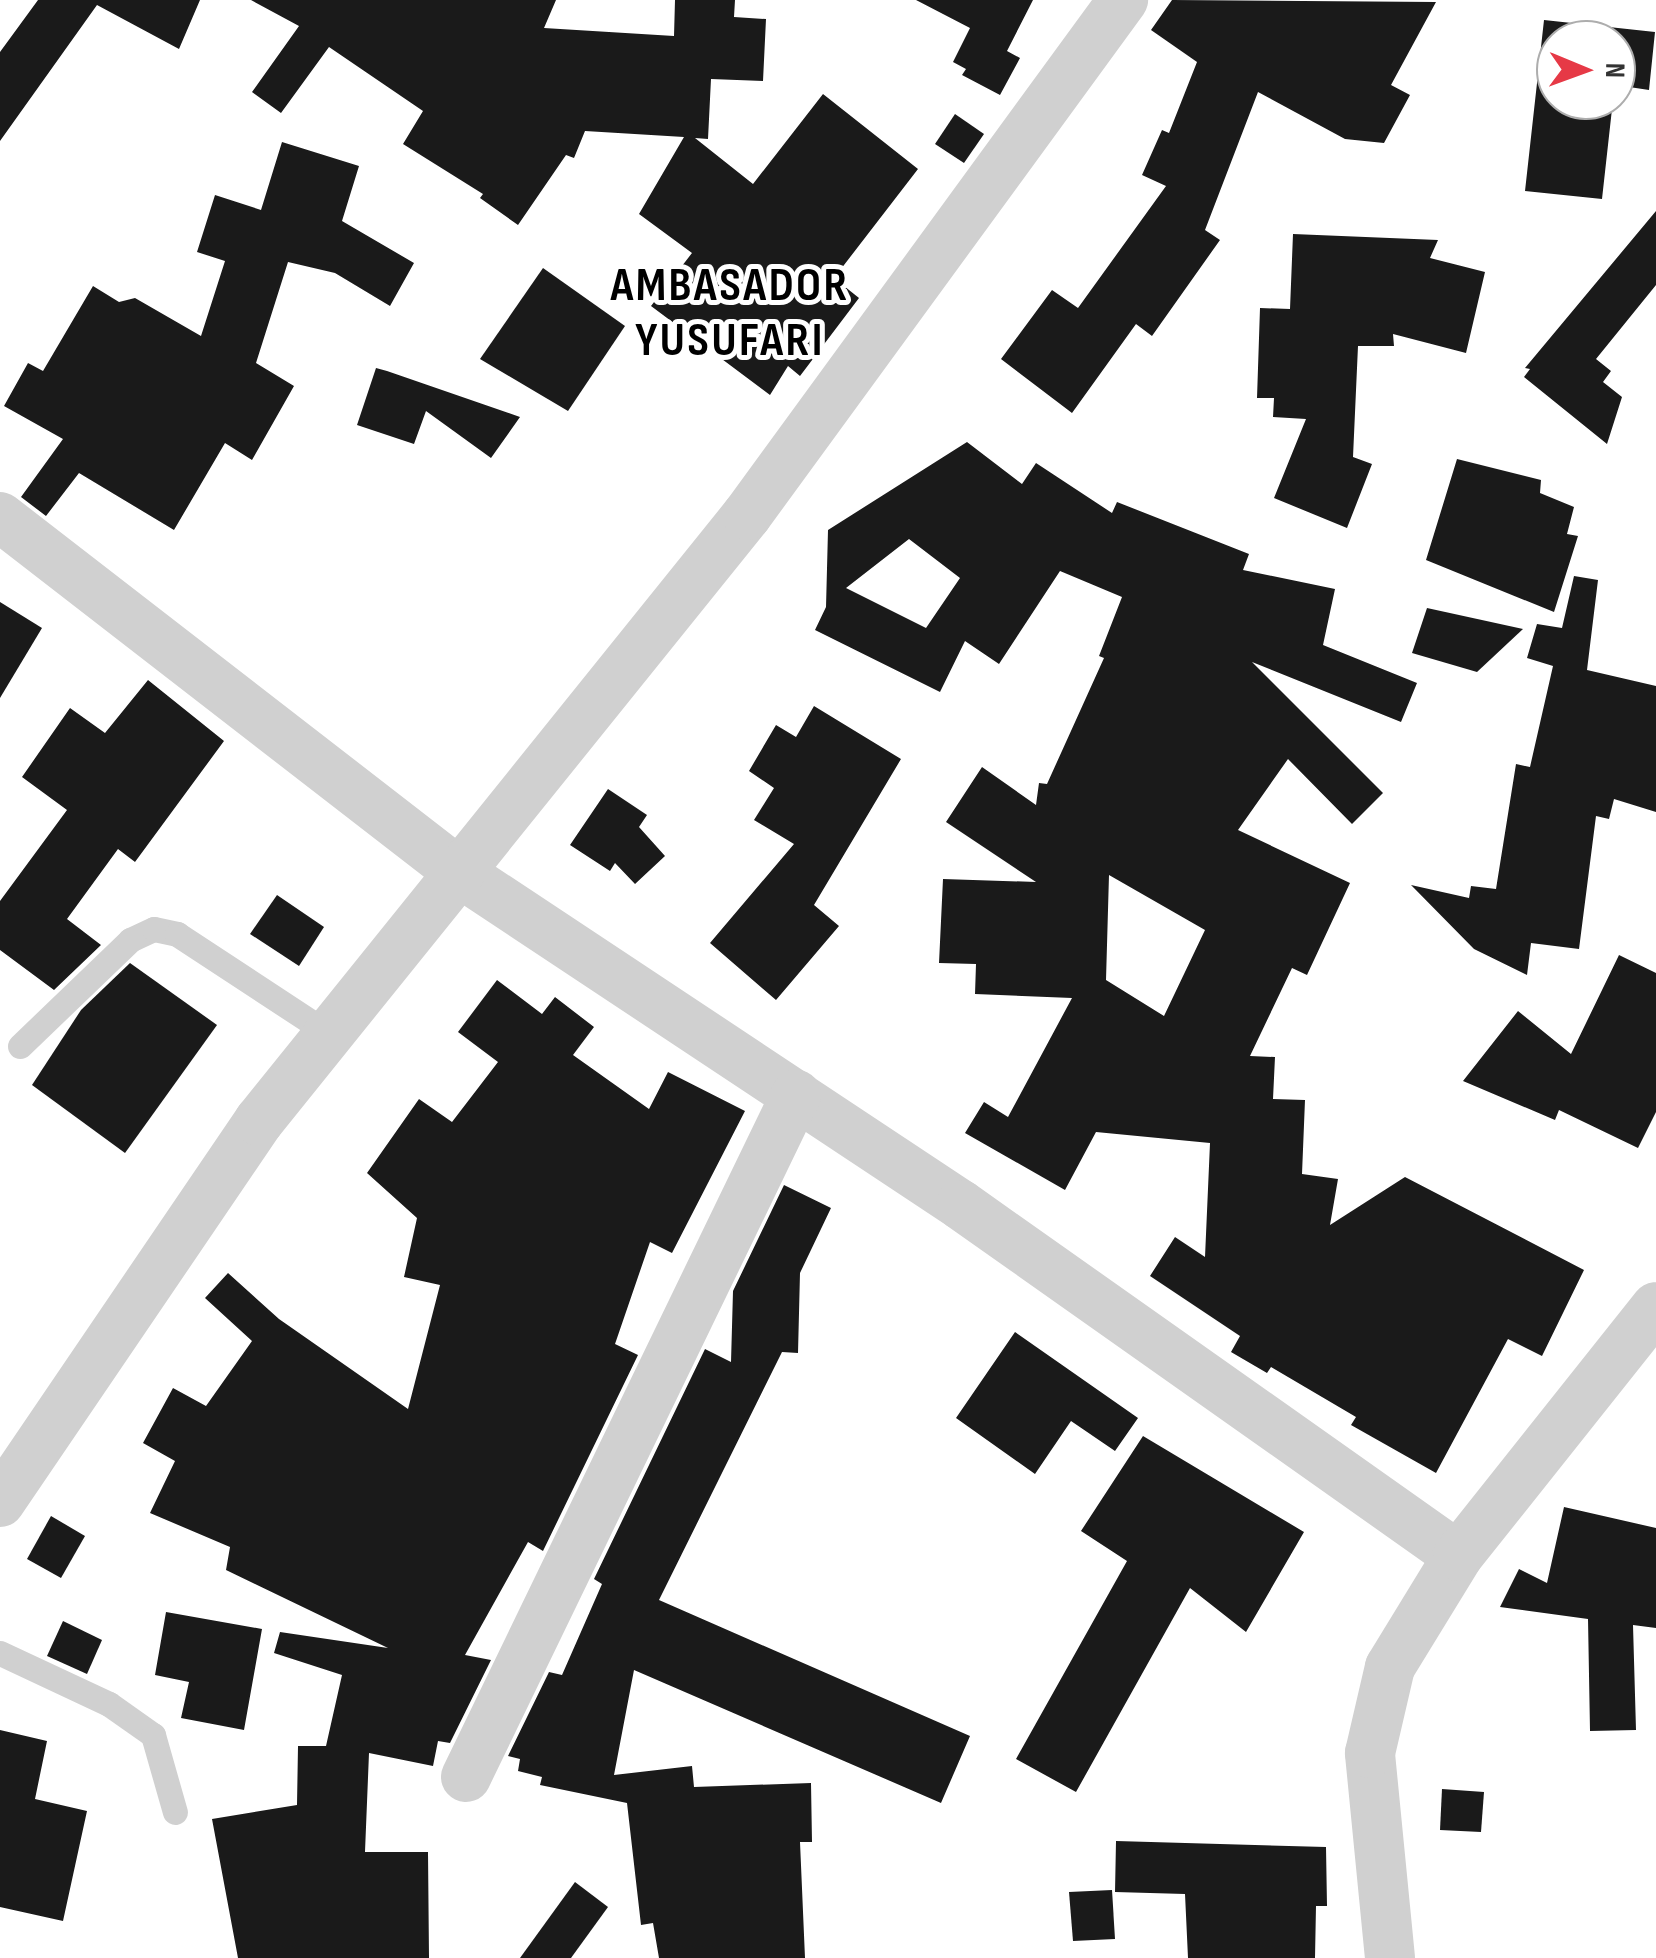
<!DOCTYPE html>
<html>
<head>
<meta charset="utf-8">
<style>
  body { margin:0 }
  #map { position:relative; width:1656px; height:1958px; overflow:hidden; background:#fff; font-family:"Sofia Sans Condensed",sans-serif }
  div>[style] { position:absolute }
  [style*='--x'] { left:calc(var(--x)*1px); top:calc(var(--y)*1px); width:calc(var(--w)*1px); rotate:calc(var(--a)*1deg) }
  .building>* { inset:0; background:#1a1a1a }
  .service>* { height:25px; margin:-12.5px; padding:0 12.5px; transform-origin:12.5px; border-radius:12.5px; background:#d0d0d0 }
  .minor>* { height:50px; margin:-25px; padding:0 25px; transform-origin:25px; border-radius:25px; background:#d0d0d0 }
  span { translate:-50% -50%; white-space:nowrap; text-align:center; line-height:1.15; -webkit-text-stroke:10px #fff; paint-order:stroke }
  .district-label { font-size:48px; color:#000; font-weight:700; letter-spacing:2.5px }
  .north { position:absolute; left:1536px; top:20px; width:100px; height:100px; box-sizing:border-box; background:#fff; border:2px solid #adadad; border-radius:50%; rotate:91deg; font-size:28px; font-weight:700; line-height:40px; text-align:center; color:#333 }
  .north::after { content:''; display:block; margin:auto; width:35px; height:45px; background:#e63946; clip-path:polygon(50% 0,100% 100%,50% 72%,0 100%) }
</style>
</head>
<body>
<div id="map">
  <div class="building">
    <div style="clip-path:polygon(38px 0,200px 0,179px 49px,97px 5px,0 141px,0 52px)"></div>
    <div style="clip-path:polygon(251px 0,556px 0,544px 28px,674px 36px,675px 0,735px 0,734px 17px,766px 19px,763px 81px,711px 79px,708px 139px,695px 138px,753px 184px,823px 94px,918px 169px,834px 278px,859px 298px,800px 376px,788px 366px,770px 395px,651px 306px,692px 253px,639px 214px,684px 137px,585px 131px,574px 158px,566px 155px,518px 225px,480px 198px,483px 194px,403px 144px,423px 111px,329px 47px,281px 113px,252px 92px,299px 26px)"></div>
    <div style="clip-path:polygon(916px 0,1033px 0,1007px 51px,1020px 58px,1000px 95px,962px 75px,966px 69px,953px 62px,970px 28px)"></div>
    <div style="clip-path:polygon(1172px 0,1436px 2px,1391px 85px,1410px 95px,1384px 143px,1345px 139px,1258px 92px,1205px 230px,1220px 240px,1152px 336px,1136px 324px,1072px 413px,1001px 359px,1052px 290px,1078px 308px,1166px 186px,1142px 175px,1162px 130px,1169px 133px,1197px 62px,1151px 30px)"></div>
    <div style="clip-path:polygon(1544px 20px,1655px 32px,1649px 90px,1616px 85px,1616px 40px,1556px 40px,1556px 100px,1613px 100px,1602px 199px,1525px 191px)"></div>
    <div style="clip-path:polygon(955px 114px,984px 134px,964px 163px,935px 144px)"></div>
    <div style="clip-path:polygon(282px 142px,359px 166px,342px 221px,414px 263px,390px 306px,335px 273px,288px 262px,256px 363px,294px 386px,252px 460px,225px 443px,174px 530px,79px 473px,46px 516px,21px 497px,63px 439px,4px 406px,28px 363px,43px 371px,93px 286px,119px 302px,135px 298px,201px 336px,225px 261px,197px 252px,215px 195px,261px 210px)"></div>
    <div style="clip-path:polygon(1656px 211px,1656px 285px,1596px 359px,1611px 371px,1603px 382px,1622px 397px,1607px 444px,1524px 377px,1530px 369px,1525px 368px)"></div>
    <div style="clip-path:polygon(1293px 234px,1438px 240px,1430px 258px,1485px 272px,1466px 353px,1393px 334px,1394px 346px,1358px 346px,1353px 457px,1372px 464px,1347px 528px,1274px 498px,1306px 419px,1273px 417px,1274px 398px,1257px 398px,1260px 308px,1290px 309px)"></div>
    <div style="clip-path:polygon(543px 268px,625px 326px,568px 411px,480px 359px)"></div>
    <div style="clip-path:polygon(376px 368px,387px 371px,520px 417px,491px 458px,426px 411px,414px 444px,357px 425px)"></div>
    <div style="clip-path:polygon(evenodd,967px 442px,1022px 484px,1036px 463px,1112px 513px,1117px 502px,1249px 554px,1243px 570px,1335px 589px,1323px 645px,1417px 683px,1401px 722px,1252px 662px,1383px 793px,1352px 824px,1288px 759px,1238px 830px,1350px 883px,1307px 975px,1292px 968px,1250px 1056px,1275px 1057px,1273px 1099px,1305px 1100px,1302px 1174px,1338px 1179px,1330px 1225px,1405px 1177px,1584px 1270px,1542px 1356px,1508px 1339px,1436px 1473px,1351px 1425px,1356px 1417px,1271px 1367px,1267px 1373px,1231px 1352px,1240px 1336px,1150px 1276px,1175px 1237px,1205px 1257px,1210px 1143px,1096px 1132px,1065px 1190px,965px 1133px,984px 1102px,1008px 1117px,1072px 998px,975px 994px,976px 964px,939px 963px,943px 879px,1036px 882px,946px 822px,982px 767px,1036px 805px,1039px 783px,1047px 784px,1104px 658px,1099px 656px,1122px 597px,1060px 571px,999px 664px,965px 641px,940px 692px,815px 630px,826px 607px,828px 530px,967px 442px,909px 539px,960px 578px,926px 628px,846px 588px,909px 539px,967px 442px,1109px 875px,1205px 930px,1164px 1016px,1106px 980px,1109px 875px)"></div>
    <div style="clip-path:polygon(1457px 459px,1541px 480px,1540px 493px,1574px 507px,1567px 534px,1578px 536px,1554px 612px,1426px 560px)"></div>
    <div style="clip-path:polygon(1574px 576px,1598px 580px,1587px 670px,1656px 686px,1656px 812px,1614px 799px,1609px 819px,1596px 816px,1579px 949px,1531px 943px,1527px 975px,1474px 949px,1411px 885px,1469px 898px,1471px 886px,1496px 889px,1516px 764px,1530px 767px,1553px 666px,1527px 658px,1537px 624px,1562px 628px)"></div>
    <div style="clip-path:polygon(0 602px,42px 628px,0 698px)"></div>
    <div style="clip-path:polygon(1427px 608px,1523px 629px,1477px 672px,1412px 653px)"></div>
    <div style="clip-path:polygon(148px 680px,224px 741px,135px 862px,118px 849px,67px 919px,101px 945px,54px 990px,0 950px,0 901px,67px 810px,22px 777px,70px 708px,105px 733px)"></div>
    <div style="clip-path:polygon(814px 706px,901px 759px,814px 905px,839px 926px,776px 1000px,710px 943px,794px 844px,754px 820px,774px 788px,749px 771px,776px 725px,796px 737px)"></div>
    <div style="clip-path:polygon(608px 789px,647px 815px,639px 827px,665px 856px,635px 884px,615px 863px,610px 871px,570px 845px)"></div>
    <div style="clip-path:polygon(277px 895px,324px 927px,299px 966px,250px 934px)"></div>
    <div style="clip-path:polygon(1619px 955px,1656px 973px,1656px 1112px,1638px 1148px,1559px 1110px,1555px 1120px,1463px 1081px,1518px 1011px,1571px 1054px)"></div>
    <div style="clip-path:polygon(130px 963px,217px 1025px,125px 1153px,32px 1085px,81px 1010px)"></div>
    <div style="clip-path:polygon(497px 980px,542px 1014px,555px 997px,594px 1027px,573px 1055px,649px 1109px,668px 1072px,745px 1111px,672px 1253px,650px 1242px,615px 1344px,638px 1355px,543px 1551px,528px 1542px,465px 1655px,491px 1660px,450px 1743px,438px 1741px,433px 1766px,369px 1753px,365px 1852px,428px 1852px,429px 1958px,238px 1958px,212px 1819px,297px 1805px,298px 1746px,326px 1746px,342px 1675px,274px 1653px,280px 1632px,388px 1648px,226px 1570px,230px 1547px,150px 1513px,175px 1461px,143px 1443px,173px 1388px,206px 1406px,252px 1341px,205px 1298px,228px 1273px,279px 1319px,408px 1409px,440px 1285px,404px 1277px,417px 1218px,367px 1173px,419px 1099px,452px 1122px,498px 1062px,458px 1032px)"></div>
    <div style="clip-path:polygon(784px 1185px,831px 1208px,800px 1273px,798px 1353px,782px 1352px,659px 1600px,970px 1736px,941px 1803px,634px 1670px,614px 1775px,692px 1766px,694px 1787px,811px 1783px,812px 1842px,800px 1842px,805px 1958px,659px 1958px,653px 1923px,641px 1925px,627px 1803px,540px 1785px,542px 1777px,518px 1771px,520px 1759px,508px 1756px,549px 1672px,562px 1675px,602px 1584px,594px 1579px,705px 1349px,731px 1362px,733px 1291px)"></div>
    <div style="clip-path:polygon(1015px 1332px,1138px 1418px,1115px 1451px,1071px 1421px,1035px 1474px,956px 1418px)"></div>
    <div style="clip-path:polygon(1143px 1436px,1304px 1532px,1246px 1632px,1190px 1588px,1076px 1792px,1016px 1759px,1127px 1561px,1081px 1531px)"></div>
    <div style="clip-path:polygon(1564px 1507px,1656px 1528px,1656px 1628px,1633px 1625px,1636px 1730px,1590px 1731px,1588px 1619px,1500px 1607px,1519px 1569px,1547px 1583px)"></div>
    <div style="clip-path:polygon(51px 1516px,85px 1536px,61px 1578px,27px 1559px)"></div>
    <div style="clip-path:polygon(166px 1612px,262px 1629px,244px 1730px,181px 1718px,189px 1682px,155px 1675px)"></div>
    <div style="clip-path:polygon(63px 1621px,102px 1640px,87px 1674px,47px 1656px)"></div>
    <div style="clip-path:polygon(0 1730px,47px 1741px,35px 1799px,87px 1811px,63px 1921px,0 1907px)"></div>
    <div style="clip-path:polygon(1442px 1789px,1484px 1792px,1481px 1832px,1440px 1830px)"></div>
    <div style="clip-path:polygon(1116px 1841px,1326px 1847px,1327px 1906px,1316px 1906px,1315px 1958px,1188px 1958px,1185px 1894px,1115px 1892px)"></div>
    <div style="clip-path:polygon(575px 1882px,608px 1907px,571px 1958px,520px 1958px)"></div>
    <div style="clip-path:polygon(1112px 1890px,1115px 1939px,1073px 1941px,1069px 1892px)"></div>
  </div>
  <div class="service">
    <div style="--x:20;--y:1046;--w:153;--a:-43.9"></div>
    <div style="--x:130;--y:940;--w:26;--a:-25"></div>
    <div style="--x:154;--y:929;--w:24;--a:12"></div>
    <div style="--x:177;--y:934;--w:182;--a:33.3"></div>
    <div style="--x:0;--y:1653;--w:120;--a:25.1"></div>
    <div style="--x:109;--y:1704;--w:54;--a:35.2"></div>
    <div style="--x:153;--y:1735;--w:80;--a:74.1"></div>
  </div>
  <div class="minor">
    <div style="--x:0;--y:517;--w:582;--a:37.74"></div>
    <div style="--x:460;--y:873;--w:601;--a:33.53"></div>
    <div style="--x:961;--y:1205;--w:608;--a:35.23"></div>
    <div style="--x:0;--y:1502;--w:461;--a:-55.8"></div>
    <div style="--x:259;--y:1121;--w:778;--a:-51.16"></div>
    <div style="--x:747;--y:515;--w:638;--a:-53.87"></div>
    <div style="--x:466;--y:1777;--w:758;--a:-64.18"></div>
    <div style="--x:1390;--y:1958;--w:206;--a:-95.6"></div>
    <div style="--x:1370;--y:1753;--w:88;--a:-76.9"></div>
    <div style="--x:1390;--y:1667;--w:130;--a:-58.5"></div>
    <div style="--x:1458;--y:1556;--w:318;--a:-51.5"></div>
  </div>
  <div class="district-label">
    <span style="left:730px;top:313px">AMBASADOR<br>YUSUFARI</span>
  </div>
  <div class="north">N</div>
</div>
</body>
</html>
